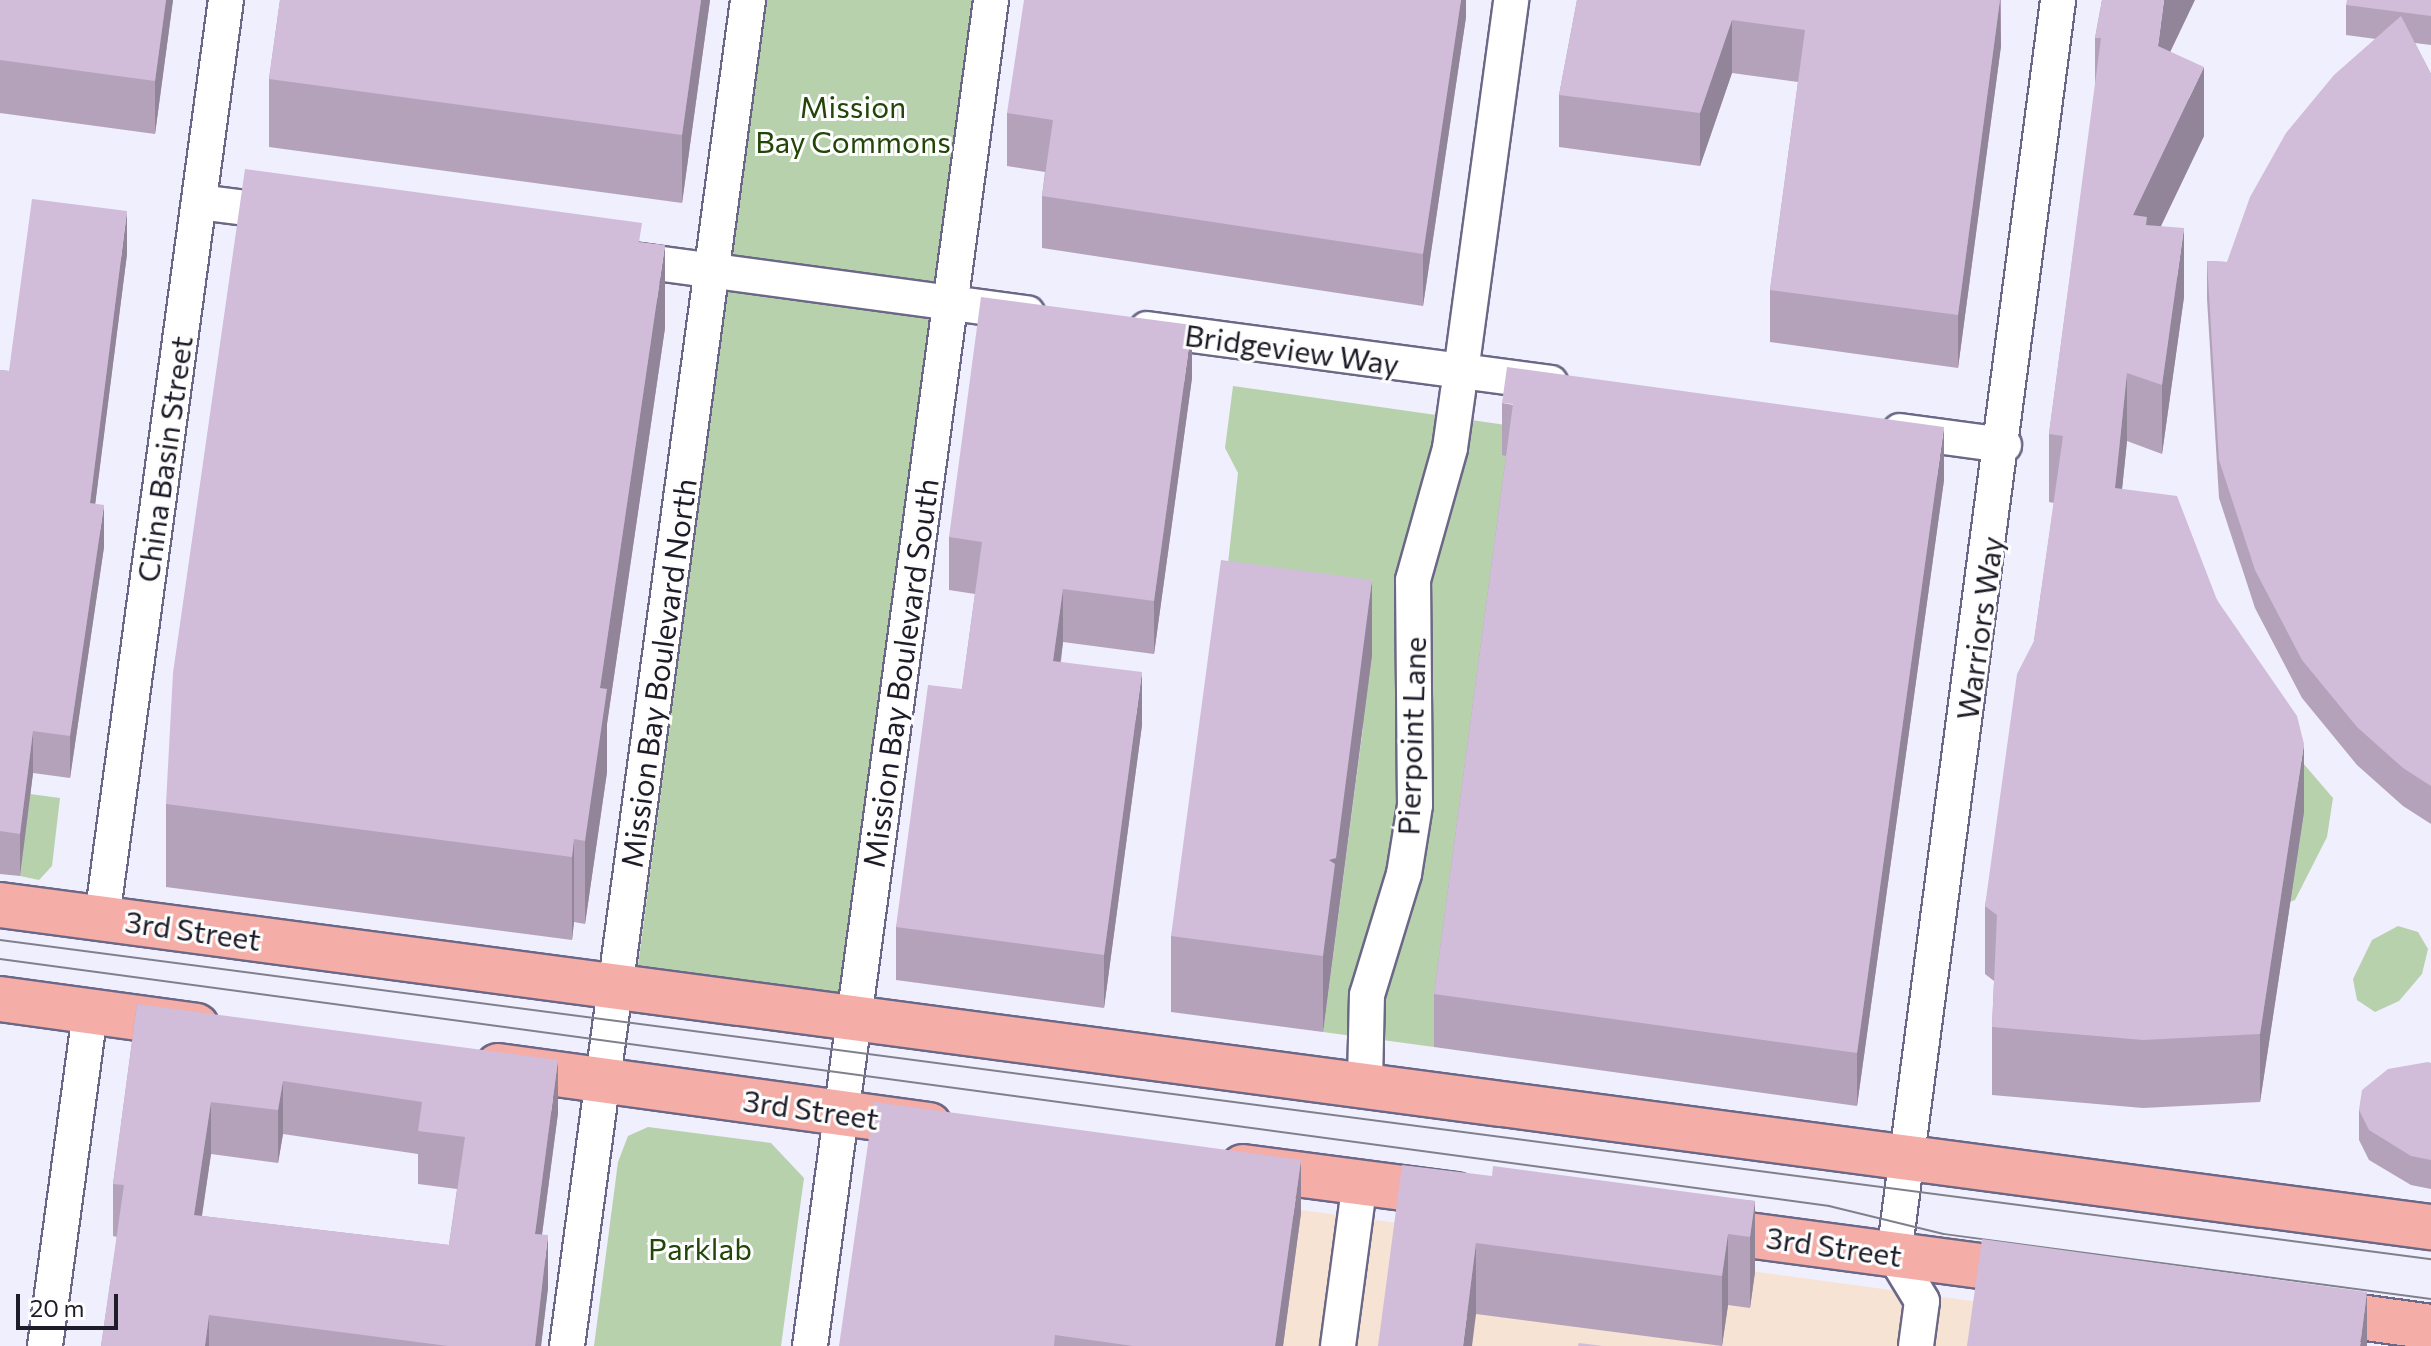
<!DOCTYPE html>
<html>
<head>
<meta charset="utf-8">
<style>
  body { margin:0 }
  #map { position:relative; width:2431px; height:1346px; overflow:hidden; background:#f0effd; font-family:Commissioner,sans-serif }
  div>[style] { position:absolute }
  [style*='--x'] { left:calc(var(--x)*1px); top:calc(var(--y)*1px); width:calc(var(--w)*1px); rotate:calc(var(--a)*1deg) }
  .education>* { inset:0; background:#f6e3d3 }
  .green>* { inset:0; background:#b8d1ad }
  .roads { filter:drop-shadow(2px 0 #6b6786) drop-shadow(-2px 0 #6b6786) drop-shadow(0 2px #6b6786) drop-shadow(0 -2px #6b6786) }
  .street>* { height:34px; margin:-17px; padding:0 17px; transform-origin:17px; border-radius:17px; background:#fff }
  .primary>* { height:44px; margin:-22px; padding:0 22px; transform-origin:22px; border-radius:22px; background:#f5ada8 }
  .tram>* { height:2px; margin:-1px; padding:0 1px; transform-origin:1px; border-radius:1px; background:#807f8c }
  .wall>* { inset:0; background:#b4a2bb }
  .shaded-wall>* { inset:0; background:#928499 }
  .building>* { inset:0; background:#d1bcda }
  span { translate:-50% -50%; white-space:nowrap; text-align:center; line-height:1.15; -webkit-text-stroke:6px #fefefe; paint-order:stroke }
  .park-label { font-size:30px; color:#214607 }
  .street-label { font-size:30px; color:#1d1c28 }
  .scale { position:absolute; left:16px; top:1294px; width:102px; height:36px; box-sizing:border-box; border:4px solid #1d1c28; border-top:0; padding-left:10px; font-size:24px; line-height:28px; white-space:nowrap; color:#1d1c28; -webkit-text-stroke:6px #fefefe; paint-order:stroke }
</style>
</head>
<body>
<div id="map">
  <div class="education">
    <div style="clip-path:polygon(873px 1152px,1972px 1301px,2332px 1346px,847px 1346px)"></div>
  </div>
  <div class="green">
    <div style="clip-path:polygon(766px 0,974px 0,839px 993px,638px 965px)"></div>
    <div style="clip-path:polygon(1233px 386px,1506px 425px,1513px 457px,1434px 1047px,1323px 1032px,1363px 727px,1220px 635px,1238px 473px,1225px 448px)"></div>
    <div style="clip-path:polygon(2290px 748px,2333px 798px,2327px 837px,2295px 900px,2270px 909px)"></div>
    <div style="clip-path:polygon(30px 794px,60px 798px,52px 866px,39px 880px,20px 876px)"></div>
    <div style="clip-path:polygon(2398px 926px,2418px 932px,2428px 949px,2422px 974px,2399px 1001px,2375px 1012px,2357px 1000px,2353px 979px,2372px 940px)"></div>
    <div style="clip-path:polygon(648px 1127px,771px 1143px,804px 1178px,781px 1346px,594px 1346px,618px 1162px,628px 1136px)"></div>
  </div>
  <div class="roads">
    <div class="street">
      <div style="--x:199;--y:202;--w:87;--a:7.3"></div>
      <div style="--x:619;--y:258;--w:412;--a:7.7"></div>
      <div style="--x:1147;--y:329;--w:407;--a:7.6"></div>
      <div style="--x:1463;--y:357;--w:360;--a:-82.3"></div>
      <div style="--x:1900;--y:431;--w:105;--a:7.7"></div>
      <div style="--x:102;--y:918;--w:926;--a:-82.31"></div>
      <div style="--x:1365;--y:1082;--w:87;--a:-88.7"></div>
      <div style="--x:1367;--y:995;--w:127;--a:-73"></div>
      <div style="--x:1404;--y:874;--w:70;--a:-80.9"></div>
      <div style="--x:1415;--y:805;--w:225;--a:-90.5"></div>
      <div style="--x:1413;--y:580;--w:137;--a:-74.3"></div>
      <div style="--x:1450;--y:448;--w:58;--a:-82"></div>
      <div style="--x:45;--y:1346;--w:337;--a:-82.3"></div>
      <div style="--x:567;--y:1346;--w:1358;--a:-82.34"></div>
      <div style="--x:810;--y:1346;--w:1358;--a:-82.34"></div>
      <div style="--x:1338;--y:1346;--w:165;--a:-82.4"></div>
      <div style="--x:1916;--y:1346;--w:45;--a:-82.4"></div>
      <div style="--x:1922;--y:1301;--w:54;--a:-121.3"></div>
      <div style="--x:1894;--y:1255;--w:1266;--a:-82.55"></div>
    </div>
    <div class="primary">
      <div style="--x:0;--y:905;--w:2452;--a:7.55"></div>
      <div style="--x:0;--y:999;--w:198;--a:7.8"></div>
      <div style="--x:498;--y:1066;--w:435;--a:7.8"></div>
      <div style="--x:1243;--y:1167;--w:215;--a:7.5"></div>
      <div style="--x:1695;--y:1228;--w:347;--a:7.6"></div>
      <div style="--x:2310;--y:1310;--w:122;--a:8"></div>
    </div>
  </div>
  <div class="tram">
    <div style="--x:0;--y:940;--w:2452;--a:7.48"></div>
    <div style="--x:0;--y:959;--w:1846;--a:7.69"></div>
    <div style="--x:1829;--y:1206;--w:118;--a:13.7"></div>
    <div style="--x:1944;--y:1234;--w:491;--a:7.6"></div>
  </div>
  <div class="wall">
    <div style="clip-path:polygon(0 0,173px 0,155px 134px,0 113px)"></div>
    <div style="clip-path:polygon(280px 0,710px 0,682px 203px,269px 147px,269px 79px)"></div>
    <div style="clip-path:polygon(1466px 0,1466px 17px,1423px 306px,1042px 248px,1042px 196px,1045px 172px,1007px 166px,1007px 113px)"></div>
    <div style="clip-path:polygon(1577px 0,2001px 0,2001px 46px,1958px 368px,1770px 342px,1770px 290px,1798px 82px,1732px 73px,1700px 166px,1559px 147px,1559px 95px)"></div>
    <div style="clip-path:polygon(2102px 0,2170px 52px,2204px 136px,2161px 226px,2184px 297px,2162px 454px,2127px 441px,2122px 489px,2217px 600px,2304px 812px,2260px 1102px,2143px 1108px,1992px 1095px,1992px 1027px,1994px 981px,1985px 974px,1985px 906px,2034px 641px,2054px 503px,2049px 502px,2049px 434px,2095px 90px,2095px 38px)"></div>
    <div style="clip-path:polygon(2431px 0,2431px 45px,2415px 43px,2431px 74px,2431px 824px,2403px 806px,2357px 765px,2302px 698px,2255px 608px,2219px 498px,2207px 299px,2207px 261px,2227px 262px,2376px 39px,2346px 35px,2346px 5px)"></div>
    <div style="clip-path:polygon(642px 242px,665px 328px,607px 724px,607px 772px,585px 924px,574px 922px,572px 940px,166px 887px,166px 804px)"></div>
    <div style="clip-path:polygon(127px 254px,95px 504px,104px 547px,70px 778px,33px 773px,20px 876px,0 874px,0 370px,9px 371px)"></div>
    <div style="clip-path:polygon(1192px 378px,1154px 654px,1063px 642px,1061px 662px,1142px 725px,1104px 1008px,896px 980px,896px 927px,962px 689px,975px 594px,949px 590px,949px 537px)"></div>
    <div style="clip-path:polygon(1502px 403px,1944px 480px,1857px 1106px,1434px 1047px,1434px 994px,1506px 456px,1502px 455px)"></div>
    <div style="clip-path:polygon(1372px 655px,1323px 1032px,1171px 1012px,1171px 936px)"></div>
    <div style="clip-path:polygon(evenodd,137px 1004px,558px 1113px,542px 1235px,548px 1288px,541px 1346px,101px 1346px,117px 1237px,113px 1236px,113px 1184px,137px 1004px,283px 1134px,418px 1154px,418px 1184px,457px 1189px,449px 1245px,202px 1216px,211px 1154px,278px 1163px,283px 1134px)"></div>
    <div style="clip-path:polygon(2431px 1063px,2431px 1189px,2411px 1185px,2369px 1160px,2359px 1140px,2359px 1110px)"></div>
    <div style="clip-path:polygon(1492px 1176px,1755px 1201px,1755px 1272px,1750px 1308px,1728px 1305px,1722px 1346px,1476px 1314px,1378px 1346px)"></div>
    <div style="clip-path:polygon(1301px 1213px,1283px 1346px,839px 1346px)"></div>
  </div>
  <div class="shaded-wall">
    <div style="clip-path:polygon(166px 0,173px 0,155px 134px,155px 81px)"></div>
    <div style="clip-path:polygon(701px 0,710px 0,682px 203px,682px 135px)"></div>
    <div style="clip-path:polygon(1461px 0,1466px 0,1466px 17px,1423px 306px,1423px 254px)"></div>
    <div style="clip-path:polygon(2000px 0,2001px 46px,1958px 368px,1958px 315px)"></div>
    <div style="clip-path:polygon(2164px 0,2195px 0,2164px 65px,2158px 46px)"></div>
    <div style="clip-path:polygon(1732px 20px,1732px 73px,1700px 166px,1700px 113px)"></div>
    <div style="clip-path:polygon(2204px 67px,2204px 136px,2147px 255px,2133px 215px)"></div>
    <div style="clip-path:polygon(127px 211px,127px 254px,90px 545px,90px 503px)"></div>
    <div style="clip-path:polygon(2184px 228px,2184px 297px,2162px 454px,2162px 385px)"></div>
    <div style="clip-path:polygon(665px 245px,665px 328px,607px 724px,607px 772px,585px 924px,585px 841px,600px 688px)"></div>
    <div style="clip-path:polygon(1192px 325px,1192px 378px,1154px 654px,1154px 601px)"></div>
    <div style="clip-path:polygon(2127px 373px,2127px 441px,2115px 557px,2115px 488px)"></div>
    <div style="clip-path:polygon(1944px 427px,1944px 480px,1857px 1106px,1857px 1053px)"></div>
    <div style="clip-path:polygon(104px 505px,104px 547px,70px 778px,70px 736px)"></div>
    <div style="clip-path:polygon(1372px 580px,1372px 655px,1323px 1032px,1323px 956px,1329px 860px)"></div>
    <div style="clip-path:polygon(1063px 589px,1063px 642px,1053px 713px,1053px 661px)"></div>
    <div style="clip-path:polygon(1142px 672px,1142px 725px,1104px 1008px,1104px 955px)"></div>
    <div style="clip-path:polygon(33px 731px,33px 773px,20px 876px,20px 834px)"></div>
    <div style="clip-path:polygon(2304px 744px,2304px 812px,2260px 1102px,2260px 1034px)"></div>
    <div style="clip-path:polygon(574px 839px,574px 922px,572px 940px,572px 857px)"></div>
    <div style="clip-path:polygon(558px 1060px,558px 1113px,535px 1287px,535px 1234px)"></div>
    <div style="clip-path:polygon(283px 1081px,283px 1134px,278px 1163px,278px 1110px)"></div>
    <div style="clip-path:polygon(211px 1102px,211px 1154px,194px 1268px,194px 1215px)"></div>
    <div style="clip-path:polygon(1301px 1160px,1301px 1213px,1283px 1346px,1275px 1346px)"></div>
    <div style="clip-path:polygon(1755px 1201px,1755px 1272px,1750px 1308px,1750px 1237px)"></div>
    <div style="clip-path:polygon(1728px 1234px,1728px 1305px,1722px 1346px,1722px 1276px)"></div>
    <div style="clip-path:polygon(548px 1235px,548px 1288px,541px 1346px,535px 1346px)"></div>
    <div style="clip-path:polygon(1476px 1243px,1476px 1314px,1472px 1346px,1463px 1346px)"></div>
    <div style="clip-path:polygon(2367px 1292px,2367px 1346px,2360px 1346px)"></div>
    <div style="clip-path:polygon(209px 1315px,209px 1346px,205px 1346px)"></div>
  </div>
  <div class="building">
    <div style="clip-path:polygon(0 0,166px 0,155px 81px,0 60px)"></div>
    <div style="clip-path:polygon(280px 0,701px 0,682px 135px,269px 79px)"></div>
    <div style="clip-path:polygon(1024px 0,1461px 0,1423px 254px,1042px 196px,1053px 120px,1007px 113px)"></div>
    <div style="clip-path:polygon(1577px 0,2000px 0,1958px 315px,1770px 290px,1805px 30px,1732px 20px,1700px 113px,1559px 95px)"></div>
    <div style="clip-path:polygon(2102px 0,2164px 0,2158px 46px,2204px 67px,2133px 215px,2147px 217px,2146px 225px,2184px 228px,2162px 385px,2127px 373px,2115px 488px,2177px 496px,2217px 600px,2297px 716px,2304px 744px,2260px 1034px,2143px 1040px,1992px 1027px,1997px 915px,1985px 906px,2017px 674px,2034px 641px,2063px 436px,2049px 434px,2101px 38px,2095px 38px)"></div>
    <div style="clip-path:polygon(2347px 0,2431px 0,2431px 16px,2346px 5px)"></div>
    <div style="clip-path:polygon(2401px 16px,2431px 74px,2431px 786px,2403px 768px,2357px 727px,2302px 660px,2255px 570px,2219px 460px,2207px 261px,2227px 262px,2250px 197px,2286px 133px,2334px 75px)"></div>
    <div style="clip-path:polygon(245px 169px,642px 223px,639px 242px,665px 245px,600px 688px,607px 689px,585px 841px,574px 839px,572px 857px,166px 804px,173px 673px)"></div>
    <div style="clip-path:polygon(32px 199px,127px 211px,90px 503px,104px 505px,70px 736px,33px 731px,20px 834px,0 831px,0 370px,9px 371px)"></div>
    <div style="clip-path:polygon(981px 297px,1192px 325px,1154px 601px,1063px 589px,1053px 661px,1142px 672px,1104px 955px,896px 927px,928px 685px,962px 689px,982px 542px,949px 537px)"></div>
    <div style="clip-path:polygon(1507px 367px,1944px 427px,1857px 1053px,1434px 994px,1513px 404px,1502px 403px)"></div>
    <div style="clip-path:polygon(1221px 560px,1372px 580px,1336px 858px,1329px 860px,1335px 864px,1323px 956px,1171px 936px)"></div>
    <div style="clip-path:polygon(evenodd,137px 1004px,558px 1060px,535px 1234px,548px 1235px,535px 1346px,448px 1346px,209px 1315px,205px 1346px,101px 1346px,124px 1185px,113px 1184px,137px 1004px,283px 1081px,422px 1102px,418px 1131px,465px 1137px,449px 1245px,194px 1215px,211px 1102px,278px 1110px,283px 1081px)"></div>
    <div style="clip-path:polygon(2428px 1062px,2431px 1063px,2431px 1160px,2411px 1156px,2369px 1130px,2359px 1110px,2362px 1090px,2388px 1069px)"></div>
    <div style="clip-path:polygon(874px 1102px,1301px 1160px,1275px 1346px,1133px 1346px,1055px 1335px,1054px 1346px,839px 1346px)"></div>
    <div style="clip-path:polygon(1402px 1165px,1492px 1176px,1493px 1166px,1755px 1201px,1750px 1237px,1728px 1234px,1722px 1276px,1476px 1243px,1463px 1346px,1378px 1346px)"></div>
    <div style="clip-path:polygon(1982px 1239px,2367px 1292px,2360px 1346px,1967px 1346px)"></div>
    <div style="clip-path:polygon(1579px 1343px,1603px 1346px,1578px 1346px)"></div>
  </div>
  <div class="park-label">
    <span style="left:853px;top:123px">Mission<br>Bay Commons</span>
    <span style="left:700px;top:1248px">Parklab</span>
  </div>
  <div class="street-label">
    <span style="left:1292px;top:349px;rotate:8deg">Bridgeview Way</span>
    <span style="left:164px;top:459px;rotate:-82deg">China Basin Street</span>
    <span style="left:1979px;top:628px;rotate:-82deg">Warriors Way</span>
    <span style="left:658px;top:673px;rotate:-82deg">Mission Bay Boulevard North</span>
    <span style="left:900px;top:673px;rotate:-82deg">Mission Bay Boulevard South</span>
    <span style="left:1411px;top:736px;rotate:-88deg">Pierpoint Lane</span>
    <span style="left:193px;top:930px;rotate:8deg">3rd Street</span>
    <span style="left:811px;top:1109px;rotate:8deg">3rd Street</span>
    <span style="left:1834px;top:1246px;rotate:8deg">3rd Street</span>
  </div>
  <div class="scale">20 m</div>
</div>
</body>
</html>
